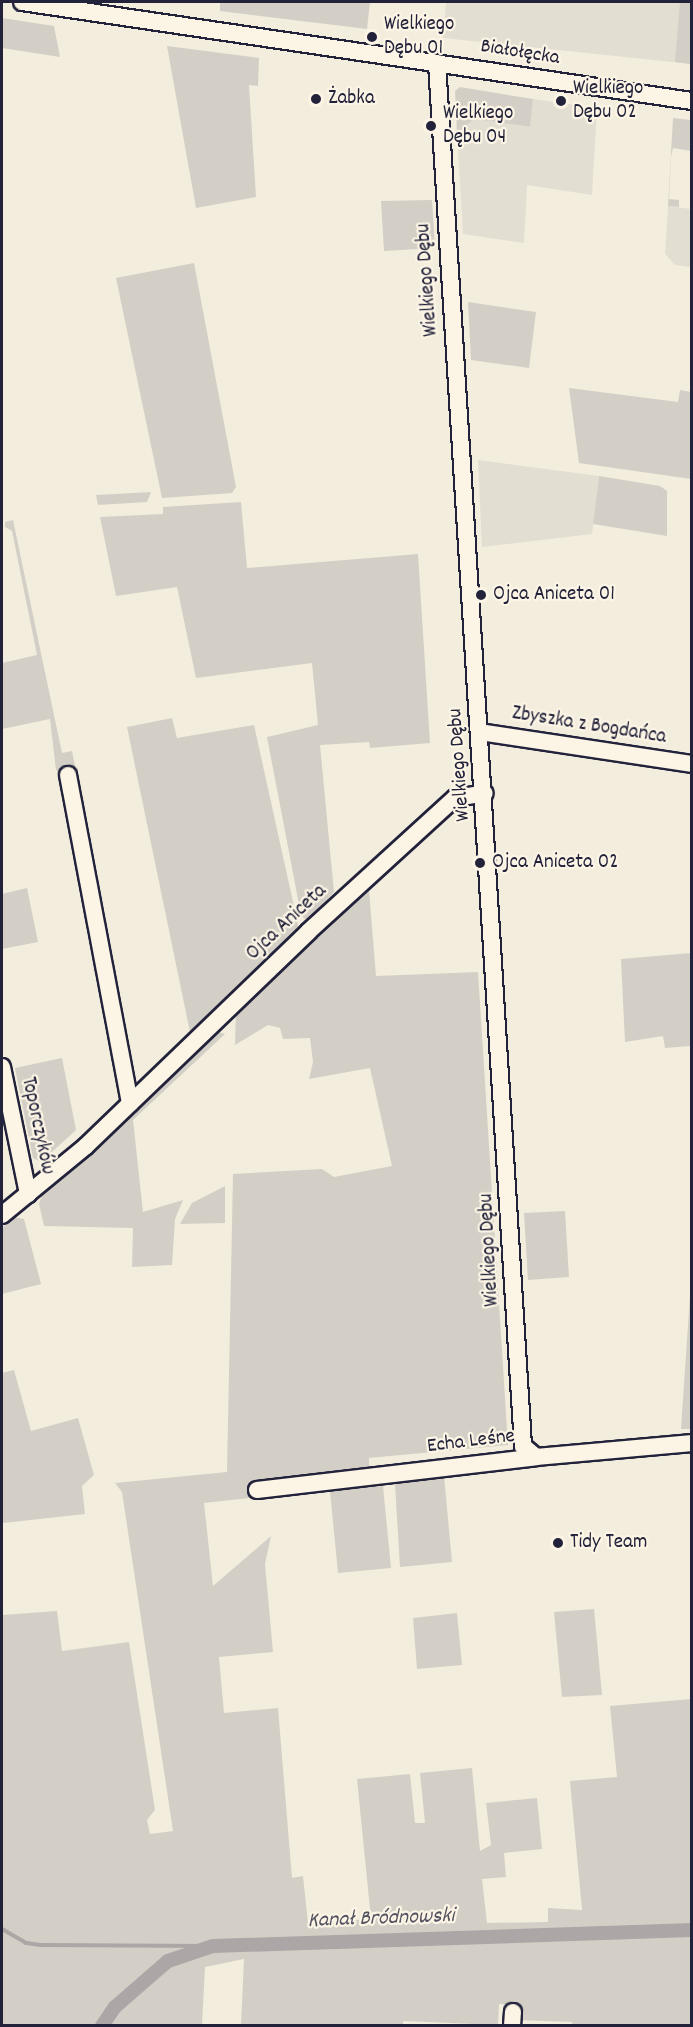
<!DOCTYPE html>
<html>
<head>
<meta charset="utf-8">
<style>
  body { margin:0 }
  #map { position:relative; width:693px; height:2027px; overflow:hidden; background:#f3edde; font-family:Dekko,sans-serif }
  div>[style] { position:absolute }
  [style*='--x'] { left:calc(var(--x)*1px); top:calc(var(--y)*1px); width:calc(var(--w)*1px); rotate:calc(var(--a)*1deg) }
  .built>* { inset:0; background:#e3ded2 }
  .green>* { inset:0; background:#d4cfc6 }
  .stream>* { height:4px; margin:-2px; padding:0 2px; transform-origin:2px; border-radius:2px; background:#aca7a6 }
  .canal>* { height:14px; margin:-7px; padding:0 7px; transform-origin:7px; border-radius:7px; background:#aca7a6 }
  .roads { filter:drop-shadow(2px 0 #22223b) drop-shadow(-2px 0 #22223b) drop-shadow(0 2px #22223b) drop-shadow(0 -2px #22223b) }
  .minor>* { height:16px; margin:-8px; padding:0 8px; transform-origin:8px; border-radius:8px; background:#fcf5e5 }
  .dots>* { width:16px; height:16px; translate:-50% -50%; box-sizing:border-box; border:3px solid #fcf5e5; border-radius:50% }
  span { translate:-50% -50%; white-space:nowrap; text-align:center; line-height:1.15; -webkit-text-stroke:4.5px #fcf5e5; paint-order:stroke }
  .poi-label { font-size:21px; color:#22223b }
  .left { translate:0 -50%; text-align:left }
  .street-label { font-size:21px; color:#22223b }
  .water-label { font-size:22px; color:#525160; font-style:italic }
  .frame { position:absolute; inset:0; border:3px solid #22223b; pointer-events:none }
</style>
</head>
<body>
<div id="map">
  <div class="built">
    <div style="clip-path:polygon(446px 2px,691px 2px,691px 64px,443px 38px)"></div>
    <div style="clip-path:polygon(533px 99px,597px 108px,592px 195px,527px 185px,524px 243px,463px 234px,457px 134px,474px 119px,529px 127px)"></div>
    <div style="clip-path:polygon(668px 206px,691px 209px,691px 267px,675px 265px,665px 254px)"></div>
    <div style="clip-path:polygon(478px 460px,599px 476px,592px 534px,482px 547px)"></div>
  </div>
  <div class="green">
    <div style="clip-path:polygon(220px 2px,370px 2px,367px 29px,220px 11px)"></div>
    <div style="clip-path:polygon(680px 2px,691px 2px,691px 64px,675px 62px)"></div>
    <div style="clip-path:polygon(2px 18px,54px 26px,60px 57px,2px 48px)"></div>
    <div style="clip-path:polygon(167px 46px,259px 58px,258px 86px,249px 85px,256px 197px,196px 208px)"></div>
    <div style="clip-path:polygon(460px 87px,533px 99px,530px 127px,474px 119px,457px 134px,455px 91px)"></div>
    <div style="clip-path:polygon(673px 118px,691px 120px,691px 151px,673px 148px,671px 157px,669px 199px,679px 200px,679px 207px,668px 206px)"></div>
    <div style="clip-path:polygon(432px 200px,435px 248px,384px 251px,381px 201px)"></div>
    <div style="clip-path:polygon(194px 263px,236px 487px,232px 493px,162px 498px,116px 278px)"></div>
    <div style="clip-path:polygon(468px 302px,536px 312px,529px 368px,471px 360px)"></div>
    <div style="clip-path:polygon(569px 388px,678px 402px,680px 390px,691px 392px,691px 479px,579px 463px)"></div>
    <div style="clip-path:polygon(599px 476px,660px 486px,667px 491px,667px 536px,593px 524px)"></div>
    <div style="clip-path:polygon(151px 492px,147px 502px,98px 505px,96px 495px)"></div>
    <div style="clip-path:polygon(241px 502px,247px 568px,418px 554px,430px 743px,370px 748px,369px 742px,320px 745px,334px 892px,307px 921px,301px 915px,267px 737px,318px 725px,312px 663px,196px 678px,177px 587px,116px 596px,100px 517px,163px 514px,163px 507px)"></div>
    <div style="clip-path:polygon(13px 520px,62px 753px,72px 751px,75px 766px,72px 771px,61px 773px,56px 770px,50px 719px,2px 729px,2px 663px,37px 655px,12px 531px,5px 527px,5px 522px)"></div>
    <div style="clip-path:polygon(172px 718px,177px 738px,254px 725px,299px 929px,190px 1032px,127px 727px)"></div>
    <div style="clip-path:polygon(27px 888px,38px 942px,2px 949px,2px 894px)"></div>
    <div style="clip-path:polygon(369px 890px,376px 976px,478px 972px,508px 1445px,369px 1458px,369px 1473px,250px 1484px,250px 1498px,204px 1503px,213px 1586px,271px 1536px,265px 1564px,273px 1652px,219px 1657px,224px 1713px,278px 1708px,292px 1878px,303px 1876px,308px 1923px,371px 1919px,357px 1779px,410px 1774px,415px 1823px,425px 1823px,420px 1773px,472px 1768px,480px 1851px,491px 1845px,486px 1803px,537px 1798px,542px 1849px,504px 1853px,506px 1877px,482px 1879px,487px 1923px,548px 1922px,548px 1908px,582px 1910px,570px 1781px,617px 1777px,610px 1706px,691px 1699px,691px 2025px,572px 2026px,572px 2022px,517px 2020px,517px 2005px,499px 2004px,498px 2025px,403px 2021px,403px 2026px,241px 2025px,244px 1959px,205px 1967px,202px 2025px,2px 2026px,2px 1615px,57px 1611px,62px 1651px,129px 1642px,155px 1810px,147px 1820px,150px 1834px,173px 1831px,122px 1492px,115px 1483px,227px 1472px,233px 1174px,322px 1169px,334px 1177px,392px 1166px,370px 1068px,309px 1079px,313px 1062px,310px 1038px,283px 1039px,280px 1028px,268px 1025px,235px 1045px,236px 1012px)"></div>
    <div style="clip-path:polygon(691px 953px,691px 1046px,665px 1048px,663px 1036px,625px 1042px,621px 959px)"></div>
    <div style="clip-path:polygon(216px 1031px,225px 1034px,133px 1120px,143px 1212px,183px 1200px,175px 1219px,172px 1265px,132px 1267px,133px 1228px,44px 1226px,39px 1204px,42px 1195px)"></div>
    <div style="clip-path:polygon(62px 1058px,76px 1130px,41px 1162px,33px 1158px,15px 1068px)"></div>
    <div style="clip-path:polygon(225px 1186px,225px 1223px,180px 1224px,192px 1203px)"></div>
    <div style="clip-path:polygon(565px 1211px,569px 1277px,528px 1280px,524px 1213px)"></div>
    <div style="clip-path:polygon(13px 1217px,24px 1219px,41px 1284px,2px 1294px,2px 1228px)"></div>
    <div style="clip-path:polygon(691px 1271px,691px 1429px,681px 1429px,691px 1280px)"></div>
    <div style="clip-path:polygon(14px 1370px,31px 1431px,78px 1418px,94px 1475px,82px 1486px,85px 1514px,3px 1523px,2px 1536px,2px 1373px)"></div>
    <div style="clip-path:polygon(444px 1476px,452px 1562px,400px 1567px,395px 1485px,401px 1481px)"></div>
    <div style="clip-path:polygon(383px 1486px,391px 1568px,338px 1573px,330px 1491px)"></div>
    <div style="clip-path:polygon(594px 1609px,602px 1695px,562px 1697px,554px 1612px)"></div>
    <div style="clip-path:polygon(457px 1613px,462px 1665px,417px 1669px,413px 1618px)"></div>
  </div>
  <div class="stream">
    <div style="--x:2;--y:1929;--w:28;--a:30"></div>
    <div style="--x:26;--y:1943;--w:15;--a:8"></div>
    <div style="--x:41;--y:1945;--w:172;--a:0.3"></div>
  </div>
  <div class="canal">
    <div style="--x:102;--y:2026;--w:23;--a:-56"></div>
    <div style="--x:115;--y:2007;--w:70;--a:-41"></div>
    <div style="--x:168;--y:1961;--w:47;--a:-18.4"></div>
    <div style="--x:213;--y:1946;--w:479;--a:-1.9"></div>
  </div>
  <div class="roads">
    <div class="minor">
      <div style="--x:22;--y:2;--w:677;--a:8.41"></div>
      <div style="--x:437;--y:63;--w:1386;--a:86.44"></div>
      <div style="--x:523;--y:1446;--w:17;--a:40"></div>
      <div style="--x:480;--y:732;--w:214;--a:8.6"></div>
      <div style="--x:68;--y:775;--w:334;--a:79.3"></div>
      <div style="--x:2;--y:1067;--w:130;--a:78.4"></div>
      <div style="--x:2;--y:1215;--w:109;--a:-39.4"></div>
      <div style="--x:86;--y:1146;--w:308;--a:-43.9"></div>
      <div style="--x:308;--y:932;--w:199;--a:-42.4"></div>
      <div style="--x:455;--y:798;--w:30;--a:-9"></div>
      <div style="--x:257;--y:1490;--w:281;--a:-6.7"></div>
      <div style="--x:536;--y:1457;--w:157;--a:-5.1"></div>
      <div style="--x:512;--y:2026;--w:14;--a:-86"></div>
    </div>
  </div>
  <div class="dots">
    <div style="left:372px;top:37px;background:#22223b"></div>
    <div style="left:316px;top:99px;background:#22223b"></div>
    <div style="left:561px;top:101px;background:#22223b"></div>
    <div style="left:431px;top:126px;background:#22223b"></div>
    <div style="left:481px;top:595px;background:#22223b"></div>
    <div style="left:480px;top:863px;background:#22223b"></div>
    <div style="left:558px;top:1543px;background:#22223b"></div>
  </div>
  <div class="poi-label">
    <span class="left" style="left:384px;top:37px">Wielkiego<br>Dębu 01</span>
    <span class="left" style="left:573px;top:101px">Wielkiego<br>Dębu 02</span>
    <span class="left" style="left:328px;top:99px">Żabka</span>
    <span class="left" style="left:443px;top:126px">Wielkiego<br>Dębu 04</span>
    <span class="left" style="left:493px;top:595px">Ojca Aniceta 01</span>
    <span class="left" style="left:492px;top:863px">Ojca Aniceta 02</span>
    <span class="left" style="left:570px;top:1543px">Tidy Team</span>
  </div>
  <div class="street-label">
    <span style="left:520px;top:53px;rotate:9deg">Białołęcka</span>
    <span style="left:428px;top:280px;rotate:-94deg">Wielkiego Dębu</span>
    <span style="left:589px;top:726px;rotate:9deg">Zbyszka z Bogdańca</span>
    <span style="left:460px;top:765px;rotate:-94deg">Wielkiego Dębu</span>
    <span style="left:287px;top:923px;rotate:-43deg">Ojca Aniceta</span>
    <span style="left:37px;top:1126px;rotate:78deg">Toporczyków</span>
    <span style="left:490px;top:1250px;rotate:-93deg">Wielkiego Dębu</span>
    <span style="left:471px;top:1442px;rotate:-7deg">Echa Leśne</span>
  </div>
  <div class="water-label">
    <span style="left:381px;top:1919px;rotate:-2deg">Kanał Bródnowski</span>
  </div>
  <div class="frame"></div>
</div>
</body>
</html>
